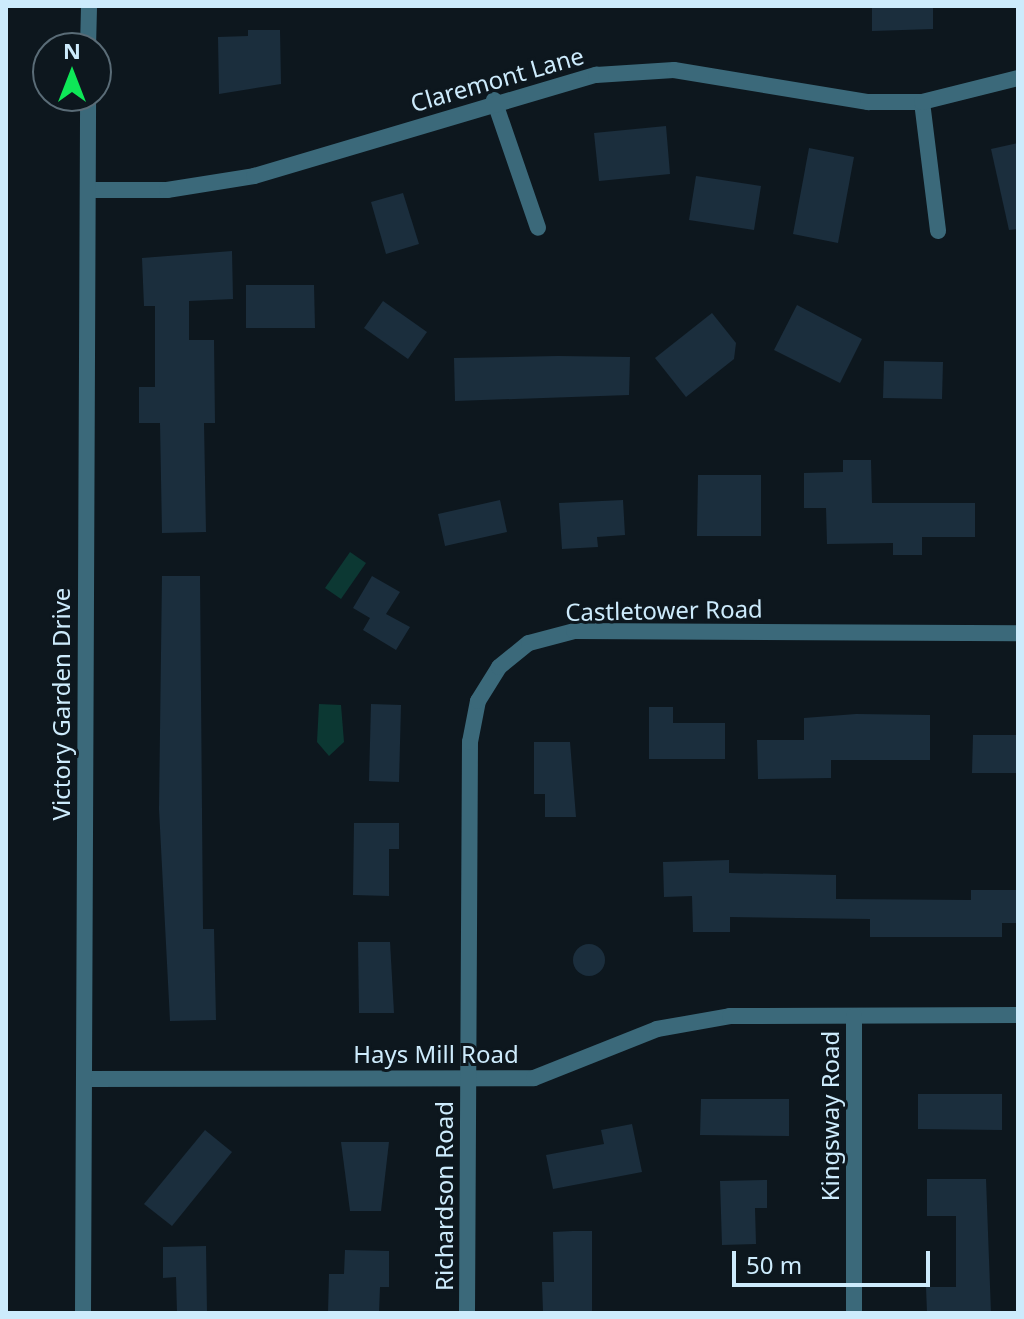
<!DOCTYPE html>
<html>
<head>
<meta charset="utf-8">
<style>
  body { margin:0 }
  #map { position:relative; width:1024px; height:1319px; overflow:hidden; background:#0d171e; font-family:"Noto Sans",sans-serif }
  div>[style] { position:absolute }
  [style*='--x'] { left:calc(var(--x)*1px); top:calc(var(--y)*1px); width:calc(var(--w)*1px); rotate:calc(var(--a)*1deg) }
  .water>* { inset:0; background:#0c3833 }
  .building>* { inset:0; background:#1b2e3d }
  .round { border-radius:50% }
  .minor>* { height:16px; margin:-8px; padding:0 8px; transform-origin:8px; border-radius:8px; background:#3b697a }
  span { translate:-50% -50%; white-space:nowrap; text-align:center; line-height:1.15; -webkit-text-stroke:6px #0d171e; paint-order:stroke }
  .street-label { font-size:24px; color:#cdebfc }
  .frame { position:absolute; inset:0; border:8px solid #cdebfc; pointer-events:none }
  .north { position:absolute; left:32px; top:32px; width:80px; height:80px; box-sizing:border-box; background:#0d171e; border:2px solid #5a6c77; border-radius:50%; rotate:0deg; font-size:22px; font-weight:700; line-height:32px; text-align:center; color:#cdebfc }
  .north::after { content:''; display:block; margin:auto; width:28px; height:36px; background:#0ee757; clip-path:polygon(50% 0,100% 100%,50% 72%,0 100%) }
  .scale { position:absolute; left:732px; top:1251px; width:198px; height:36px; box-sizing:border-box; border:4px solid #cdebfc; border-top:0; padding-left:10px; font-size:24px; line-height:28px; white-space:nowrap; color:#cdebfc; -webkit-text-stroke:6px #0d171e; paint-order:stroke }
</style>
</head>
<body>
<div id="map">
  <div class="water">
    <div style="clip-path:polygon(350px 552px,366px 563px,341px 599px,325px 588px)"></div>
    <div style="clip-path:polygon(319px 704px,341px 705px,344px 742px,329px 756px,317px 742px)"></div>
  </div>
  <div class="building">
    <div style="clip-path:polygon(872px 6px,933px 6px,933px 29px,872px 31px)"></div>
    <div style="clip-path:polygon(248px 30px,280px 30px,281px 84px,219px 94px,218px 37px,248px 36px)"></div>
    <div style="clip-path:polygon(666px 126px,670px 174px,599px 181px,594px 133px)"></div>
    <div style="clip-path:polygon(1018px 143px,1018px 229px,1009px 230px,991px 149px)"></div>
    <div style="clip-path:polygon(809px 148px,854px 157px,838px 243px,793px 234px)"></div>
    <div style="clip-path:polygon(696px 176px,761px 186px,754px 230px,689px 220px)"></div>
    <div style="clip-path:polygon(403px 193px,419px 244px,386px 254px,371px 202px)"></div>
    <div style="clip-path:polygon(232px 251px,233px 299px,189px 301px,189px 340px,214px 340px,215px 423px,204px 423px,206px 532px,162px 533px,160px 423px,139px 423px,139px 387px,155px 387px,155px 306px,144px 306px,142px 258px)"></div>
    <div style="clip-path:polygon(246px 285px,314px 285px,315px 328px,246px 328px)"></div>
    <div style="clip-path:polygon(383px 301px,427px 332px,408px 359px,364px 328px)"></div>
    <div style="clip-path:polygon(797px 305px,862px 339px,840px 383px,774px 350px)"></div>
    <div style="clip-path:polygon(712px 313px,736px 343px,734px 359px,686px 397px,655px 358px)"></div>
    <div style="clip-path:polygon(558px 356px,630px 357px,629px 395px,455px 401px,454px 358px)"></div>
    <div style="clip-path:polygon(884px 361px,943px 362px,942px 399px,883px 398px)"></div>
    <div style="clip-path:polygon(843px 460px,871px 460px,872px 503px,975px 503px,975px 537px,922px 537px,922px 555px,893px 555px,893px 543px,827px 544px,826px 508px,804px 508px,804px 473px,843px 472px)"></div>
    <div style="clip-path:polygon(698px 475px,761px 475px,761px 536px,697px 536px)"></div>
    <div style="clip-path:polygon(500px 500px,507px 532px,445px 546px,438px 514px)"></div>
    <div style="clip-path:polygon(623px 500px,625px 535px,597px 537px,598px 547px,562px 549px,559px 503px)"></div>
    <div style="clip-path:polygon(162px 576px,200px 576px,203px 929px,214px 929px,216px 1020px,170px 1021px,159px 809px)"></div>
    <div style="clip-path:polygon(372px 576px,400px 592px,386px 614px,410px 627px,396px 650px,363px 630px,370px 618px,353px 608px)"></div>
    <div style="clip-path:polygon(371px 704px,401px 705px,399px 782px,369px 781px)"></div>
    <div style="clip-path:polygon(649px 707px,673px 707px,673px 723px,725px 723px,725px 759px,649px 759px)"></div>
    <div style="clip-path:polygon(856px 714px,930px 715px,930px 760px,831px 760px,831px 778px,758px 779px,757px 740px,804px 740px,804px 718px)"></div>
    <div style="clip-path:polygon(973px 735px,1018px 735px,1018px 773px,972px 773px)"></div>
    <div style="clip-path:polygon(534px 742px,570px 742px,576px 817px,545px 817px,545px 794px,534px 794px)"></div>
    <div style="clip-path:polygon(354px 823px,399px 823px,399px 849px,389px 849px,389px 896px,353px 895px)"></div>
    <div style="clip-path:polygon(729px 860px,729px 873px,836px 875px,836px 899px,971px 900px,971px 890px,1018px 890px,1018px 923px,1002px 923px,1002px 937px,870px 937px,870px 919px,730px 917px,730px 932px,693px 932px,692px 896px,664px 897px,663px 862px)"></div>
    <div style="clip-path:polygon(358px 942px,390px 942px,394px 1013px,359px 1013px)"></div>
    <div class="round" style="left:573px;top:944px;width:32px;height:32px"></div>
    <div style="clip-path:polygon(918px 1094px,1002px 1094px,1002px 1130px,918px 1129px)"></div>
    <div style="clip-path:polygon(701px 1099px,789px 1099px,789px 1136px,700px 1135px)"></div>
    <div style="clip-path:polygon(632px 1124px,642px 1172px,553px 1189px,546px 1155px,604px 1144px,601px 1130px)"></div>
    <div style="clip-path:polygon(205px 1130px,232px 1152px,172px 1226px,144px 1204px)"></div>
    <div style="clip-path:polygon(341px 1142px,389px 1142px,381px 1211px,350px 1211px)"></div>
    <div style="clip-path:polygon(927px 1179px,986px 1179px,991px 1313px,927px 1313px,926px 1287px,956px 1287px,956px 1216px,927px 1216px)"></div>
    <div style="clip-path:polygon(767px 1180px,767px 1208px,755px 1208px,756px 1244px,722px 1245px,720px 1181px)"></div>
    <div style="clip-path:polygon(573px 1231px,592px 1231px,592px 1312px,543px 1312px,542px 1282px,554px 1282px,553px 1232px)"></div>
    <div style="clip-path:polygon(206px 1246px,207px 1313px,177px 1313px,176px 1277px,163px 1278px,163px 1247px)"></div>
    <div style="clip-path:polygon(345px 1250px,389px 1251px,389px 1287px,380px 1287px,379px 1313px,328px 1313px,329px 1274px,344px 1274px)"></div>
  </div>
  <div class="minor">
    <div style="--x:88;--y:48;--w:42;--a:-88.6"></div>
    <div style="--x:494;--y:100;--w:135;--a:71"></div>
    <div style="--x:922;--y:102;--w:130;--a:82.9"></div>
    <div style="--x:88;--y:190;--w:79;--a:0"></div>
    <div style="--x:167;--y:190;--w:88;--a:-9.1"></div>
    <div style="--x:254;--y:176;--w:357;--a:-16.5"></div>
    <div style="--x:596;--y:75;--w:78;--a:-3.7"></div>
    <div style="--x:674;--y:70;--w:197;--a:9.4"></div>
    <div style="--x:868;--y:102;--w:54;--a:0"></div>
    <div style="--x:922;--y:102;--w:99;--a:-14"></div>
    <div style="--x:84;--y:1079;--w:450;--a:-0.1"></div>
    <div style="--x:534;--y:1078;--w:132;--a:-21.7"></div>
    <div style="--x:657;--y:1029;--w:74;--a:-10.1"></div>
    <div style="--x:730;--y:1016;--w:288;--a:-0.2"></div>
    <div style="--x:83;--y:1313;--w:1217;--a:-89.76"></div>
    <div style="--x:467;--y:1313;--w:571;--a:-89.7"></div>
    <div style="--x:470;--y:742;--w:42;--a:-79"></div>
    <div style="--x:478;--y:701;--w:40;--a:-58"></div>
    <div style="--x:499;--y:667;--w:38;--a:-39"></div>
    <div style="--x:529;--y:643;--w:47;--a:-14.9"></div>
    <div style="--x:574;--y:631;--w:444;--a:0.3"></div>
    <div style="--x:854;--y:1313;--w:297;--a:-90"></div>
  </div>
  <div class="street-label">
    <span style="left:497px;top:79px;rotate:-16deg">Claremont Lane</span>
    <span style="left:664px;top:610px;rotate:-1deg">Castletower Road</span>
    <span style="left:61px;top:704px;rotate:-90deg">Victory Garden Drive</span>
    <span style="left:436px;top:1054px">Hays Mill Road</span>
    <span style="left:830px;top:1116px;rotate:-90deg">Kingsway Road</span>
    <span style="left:444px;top:1196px;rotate:-90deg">Richardson Road</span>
  </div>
  <div class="frame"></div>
  <div class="north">N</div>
  <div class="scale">50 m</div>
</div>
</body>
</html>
